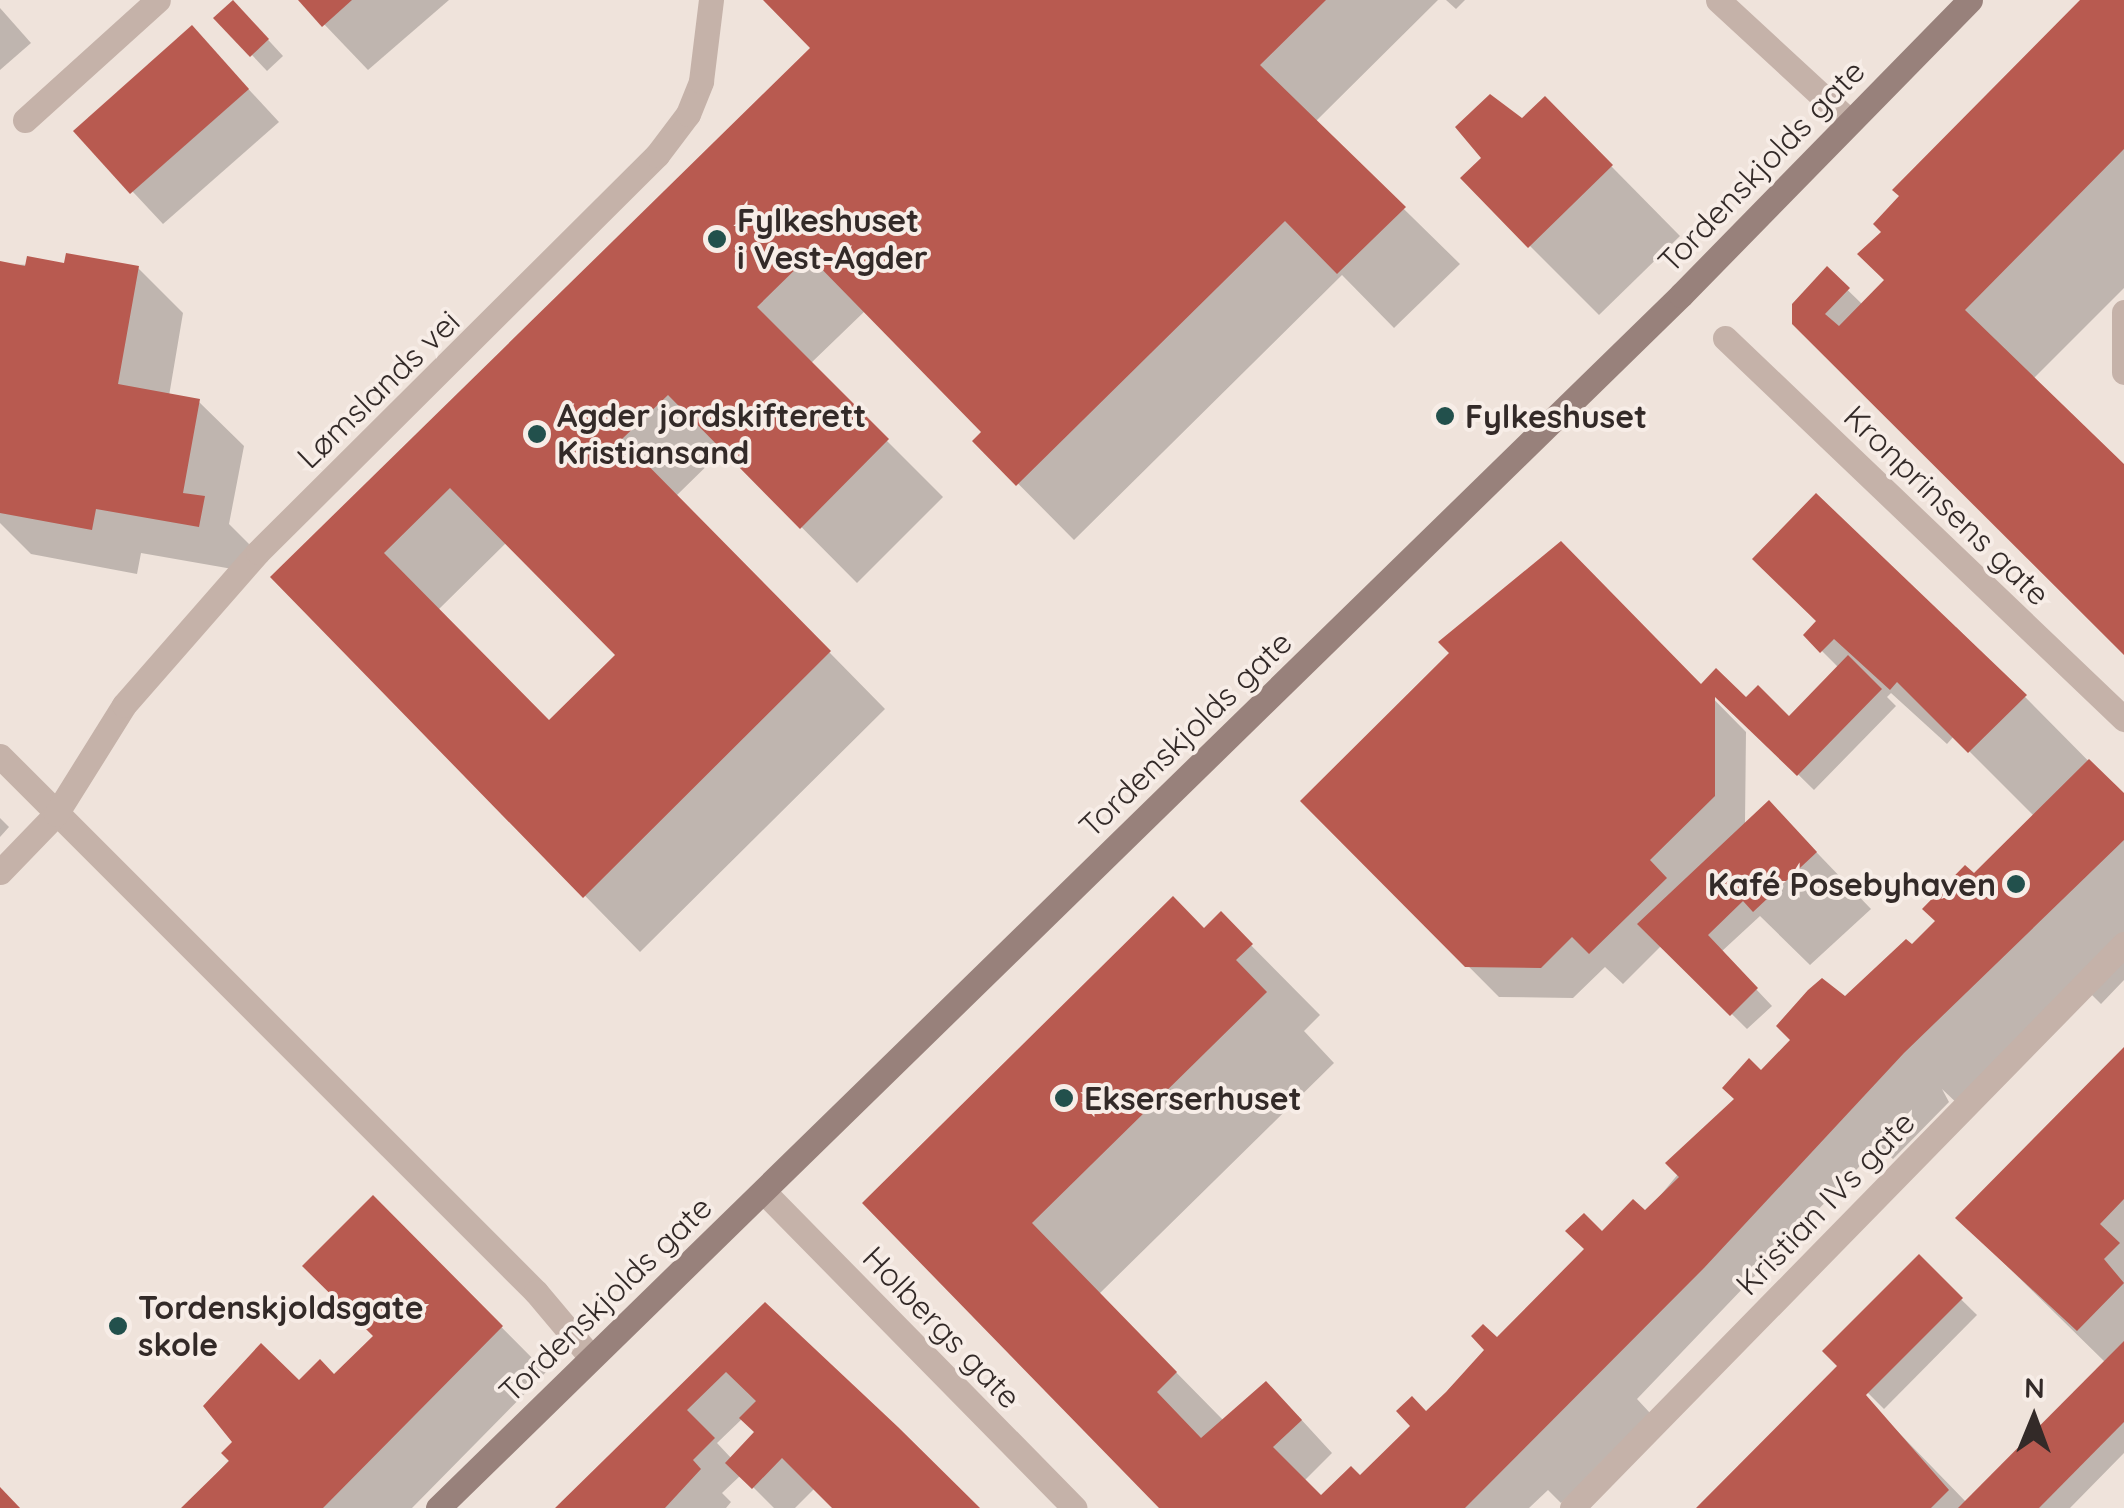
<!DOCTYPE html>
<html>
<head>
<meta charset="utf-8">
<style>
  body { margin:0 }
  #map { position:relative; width:2124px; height:1508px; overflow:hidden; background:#efe3db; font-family:Quicksand,sans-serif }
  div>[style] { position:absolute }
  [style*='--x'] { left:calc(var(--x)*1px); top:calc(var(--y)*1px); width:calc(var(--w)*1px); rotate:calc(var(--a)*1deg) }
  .shadow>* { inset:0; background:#0003 }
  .building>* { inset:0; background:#b85a50 }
  .lane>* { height:25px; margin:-12.5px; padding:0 12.5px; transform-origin:12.5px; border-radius:12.5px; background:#c5b2a9 }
  .street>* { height:25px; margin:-12.5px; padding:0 12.5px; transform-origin:12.5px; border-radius:12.5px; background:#c5b2a9 }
  .secondary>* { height:25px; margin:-12.5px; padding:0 12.5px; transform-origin:12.5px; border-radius:12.5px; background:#98817b }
  .dots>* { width:28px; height:28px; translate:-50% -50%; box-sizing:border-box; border:5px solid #f7ede7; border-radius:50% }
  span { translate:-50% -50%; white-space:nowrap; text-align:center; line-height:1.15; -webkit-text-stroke:8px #f7ede7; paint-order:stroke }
  .street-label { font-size:32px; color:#332a28 }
  .poi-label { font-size:32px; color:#332a28; font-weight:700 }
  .left { translate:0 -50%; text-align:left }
  .right { translate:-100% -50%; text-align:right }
  .north { position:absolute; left:1984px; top:1368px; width:100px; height:100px; -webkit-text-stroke:8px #f7ede7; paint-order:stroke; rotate:1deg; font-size:28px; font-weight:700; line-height:40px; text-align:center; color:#332a28 }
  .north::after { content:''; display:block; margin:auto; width:35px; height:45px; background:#332a28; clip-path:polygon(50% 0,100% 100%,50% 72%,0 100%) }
</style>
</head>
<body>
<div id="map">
  <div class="shadow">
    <div style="clip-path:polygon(301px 0,449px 0,368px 70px)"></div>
    <div style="clip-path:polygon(evenodd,767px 0,1438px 0,1315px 122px,1460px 264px,1394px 328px,1342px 275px,1074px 540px,976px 441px,985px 432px,866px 310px,810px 364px,943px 497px,857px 583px,724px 449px,676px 496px,885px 709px,640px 952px,273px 577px,814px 48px,767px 0,507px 542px,618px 655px,549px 723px,438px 610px,507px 542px)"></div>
    <div style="clip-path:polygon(1446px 0,1465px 0,1456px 9px)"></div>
    <div style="clip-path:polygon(2084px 0,2124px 0,2124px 288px,2033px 379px,2124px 467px,2124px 652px,1794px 323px,1827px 270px,1863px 305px,1887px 281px,1884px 232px)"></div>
    <div style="clip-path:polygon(0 8px,31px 43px,0 70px)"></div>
    <div style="clip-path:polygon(217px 18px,249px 19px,283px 56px,267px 71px)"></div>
    <div style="clip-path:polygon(192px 28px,279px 122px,163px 224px,76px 131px)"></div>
    <div style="clip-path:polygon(1545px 99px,1680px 236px,1599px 315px,1530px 246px)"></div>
    <div style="clip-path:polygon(0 264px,138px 268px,183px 313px,169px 396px,198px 401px,244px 446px,229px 524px,249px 544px,244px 571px,141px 553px,137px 574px,31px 554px,0 523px)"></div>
    <div style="clip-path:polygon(1561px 544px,1746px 732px,1745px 825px,1769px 803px,1871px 909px,1810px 965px,1760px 916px,1721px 952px,1772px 1006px,1747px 1029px,1662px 945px,1623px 984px,1605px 967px,1573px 998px,1499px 997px,1304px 801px)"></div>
    <div style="clip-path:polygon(1956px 627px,2124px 797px,2124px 980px,2101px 1004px,2082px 985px,1961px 1107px,1942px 1089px,1949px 1102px,1893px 1159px,1879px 1146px,1637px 1399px,1650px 1413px,1561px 1503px,1548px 1490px,1529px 1508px,1162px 1508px,865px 1203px,1221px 915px,1320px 1015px,1304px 1031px,1334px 1063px,1099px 1294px,1224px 1421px,1298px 1416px,1332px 1453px,1304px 1481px,1321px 1498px,1360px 1478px,1426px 1414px,1483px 1426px,1448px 1390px,1602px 1234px,1645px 1214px,1761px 1074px,1888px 1043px,1912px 948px,2035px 817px,1954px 736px,1947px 744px,1891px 693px,1887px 697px,1896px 706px,1814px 790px,1705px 683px,1789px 719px,1839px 668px,1806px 635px)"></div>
    <div style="clip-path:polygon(0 818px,9px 827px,0 837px)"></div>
    <div style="clip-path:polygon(2124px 1050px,2124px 1453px,2070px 1508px,1700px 1508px,1837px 1369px,1967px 1503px,2106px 1363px,1958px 1218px)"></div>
    <div style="clip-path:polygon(373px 1198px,546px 1372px,412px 1508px,185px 1508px,299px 1384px,334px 1377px,376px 1336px)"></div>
    <div style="clip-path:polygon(1919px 1258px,1977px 1315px,1884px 1409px,1826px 1351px)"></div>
    <div style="clip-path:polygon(evenodd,765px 1305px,976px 1508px,835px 1508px,815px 1488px,795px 1508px,774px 1508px,741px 1475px,722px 1493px,731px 1502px,726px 1508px,558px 1508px,765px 1305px,743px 1418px,757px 1432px,732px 1459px,717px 1443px,743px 1418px)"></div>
  </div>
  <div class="building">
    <div style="clip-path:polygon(233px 0,269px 39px,250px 57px,213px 18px)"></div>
    <div style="clip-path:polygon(298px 0,352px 0,322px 27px)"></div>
    <div style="clip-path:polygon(evenodd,763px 0,1326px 0,1260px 65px,1406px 207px,1337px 274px,1285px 221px,1016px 486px,972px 441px,981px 432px,809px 256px,757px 307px,889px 439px,800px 529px,668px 395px,622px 439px,831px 651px,583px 898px,270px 577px,810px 48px,763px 0,450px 488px,615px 655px,549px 720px,384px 553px,450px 488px)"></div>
    <div style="clip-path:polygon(2080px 0,2124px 0,2124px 149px,1965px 310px,2124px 464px,2124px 655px,1792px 324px,1792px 304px,1827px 266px,1850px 288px,1825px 314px,1839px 326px,1884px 280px,1857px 254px,1881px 232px,1873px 224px,1899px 196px,1892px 190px)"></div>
    <div style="clip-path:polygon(192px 25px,249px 89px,130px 194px,73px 131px)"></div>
    <div style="clip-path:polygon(1490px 94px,1522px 118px,1545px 96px,1613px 165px,1528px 248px,1460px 178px,1481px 158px,1455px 127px)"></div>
    <div style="clip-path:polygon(66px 253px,139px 266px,118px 384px,200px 399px,183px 493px,205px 496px,199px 527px,96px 509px,92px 530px,0 513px,0 261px,25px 266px,27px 256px,64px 263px)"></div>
    <div style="clip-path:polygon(1816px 493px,2027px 695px,1968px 753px,1897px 682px,1890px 690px,1834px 639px,1820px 653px,1803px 635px,1816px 621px,1752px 559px)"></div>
    <div style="clip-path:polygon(1561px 541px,1701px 684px,1716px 668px,1746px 697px,1758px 685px,1789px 716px,1848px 655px,1882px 689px,1797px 776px,1715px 697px,1715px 796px,1650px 860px,1667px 878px,1589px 954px,1572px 937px,1541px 968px,1465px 967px,1300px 801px,1449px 653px,1438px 642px)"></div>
    <div style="clip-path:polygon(2089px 759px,2124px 793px,2124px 840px,1904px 1053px,1704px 1268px,1465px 1508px,1159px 1508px,862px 1203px,1173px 896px,1204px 928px,1221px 911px,1253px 944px,1236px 960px,1267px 992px,1032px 1223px,1177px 1372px,1157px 1392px,1201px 1438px,1266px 1381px,1302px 1420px,1273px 1447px,1321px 1495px,1351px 1466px,1360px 1475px,1410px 1426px,1396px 1411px,1412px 1396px,1426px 1411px,1446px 1392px,1484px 1350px,1471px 1336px,1483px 1324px,1497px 1337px,1584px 1249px,1565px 1231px,1584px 1213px,1602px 1231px,1633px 1199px,1645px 1210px,1679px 1177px,1665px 1163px,1734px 1099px,1722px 1088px,1749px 1058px,1761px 1070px,1790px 1040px,1776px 1026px,1808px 990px,1822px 978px,1845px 996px,1906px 939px,1912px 944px,1935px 921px,1922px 909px,1965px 865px,1974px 873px)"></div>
    <div style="clip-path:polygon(1769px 800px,1817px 852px,1753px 912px,1743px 901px,1708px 935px,1758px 988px,1730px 1016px,1637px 924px)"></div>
    <div style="clip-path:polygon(2124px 1047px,2124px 1199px,2100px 1224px,2120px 1243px,2104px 1259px,2124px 1283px,2077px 1331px,1955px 1218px)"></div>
    <div style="clip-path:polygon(373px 1195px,503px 1326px,323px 1508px,181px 1508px,229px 1461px,221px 1453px,232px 1442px,203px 1406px,261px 1343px,299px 1380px,320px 1359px,334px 1374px,373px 1336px,302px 1266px)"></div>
    <div style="clip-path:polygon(1919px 1254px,1963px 1298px,1866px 1395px,1949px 1490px,1931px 1508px,1696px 1508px,1837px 1366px,1822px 1351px)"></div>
    <div style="clip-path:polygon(765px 1302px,898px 1427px,980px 1508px,832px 1508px,782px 1458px,752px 1489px,725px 1463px,754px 1432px,739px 1418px,756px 1401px,726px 1372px,687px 1410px,715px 1438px,693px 1460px,701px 1469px,665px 1508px,555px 1508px)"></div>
    <div style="clip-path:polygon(2124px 1341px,2124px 1422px,2039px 1508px,1958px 1508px)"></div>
    <div style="clip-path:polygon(0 1487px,20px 1508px,0 1508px)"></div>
  </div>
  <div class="lane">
    <div style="--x:1718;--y:0;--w:178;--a:42.7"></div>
    <div style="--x:25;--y:120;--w:179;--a:-42.1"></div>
    <div style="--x:2124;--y:312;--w:60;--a:90"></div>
  </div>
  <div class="street">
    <div style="--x:1725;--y:338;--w:552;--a:43.68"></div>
    <div style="--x:0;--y:756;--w:758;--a:45"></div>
    <div style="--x:536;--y:1292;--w:82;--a:49.9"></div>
    <div style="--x:0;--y:872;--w:81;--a:-46"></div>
    <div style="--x:56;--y:814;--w:128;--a:-58"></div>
    <div style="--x:124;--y:705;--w:203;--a:-48.8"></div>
    <div style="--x:258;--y:552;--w:563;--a:-44.86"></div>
    <div style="--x:657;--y:155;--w:51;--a:-52.9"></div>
    <div style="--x:688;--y:114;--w:35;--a:-68"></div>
    <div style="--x:701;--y:81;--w:82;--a:-83"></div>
    <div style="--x:764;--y:1192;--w:443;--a:45.5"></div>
    <div style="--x:1572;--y:1508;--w:789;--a:-45.62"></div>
  </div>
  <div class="secondary">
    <div style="--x:438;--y:1508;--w:1737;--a:-44.3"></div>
    <div style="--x:1681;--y:295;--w:413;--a:-45.6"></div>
  </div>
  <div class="dots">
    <div style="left:717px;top:239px;background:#22504c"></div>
    <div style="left:1445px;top:416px;background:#22504c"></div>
    <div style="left:537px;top:434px;background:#22504c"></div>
    <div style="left:2016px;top:884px;background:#22504c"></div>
    <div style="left:1064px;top:1098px;background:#22504c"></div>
    <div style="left:118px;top:1326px;background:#22504c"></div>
  </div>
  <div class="street-label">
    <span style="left:1761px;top:166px;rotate:-46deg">Tordenskjolds gate</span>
    <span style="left:378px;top:389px;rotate:-44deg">Lømslands vei</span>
    <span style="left:1947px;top:505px;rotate:44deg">Kronprinsens gate</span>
    <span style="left:1185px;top:734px;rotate:-44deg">Tordenskjolds gate</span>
    <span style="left:1825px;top:1203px;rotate:-46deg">Kristian IVs gate</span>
    <span style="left:605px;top:1299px;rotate:-44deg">Tordenskjolds gate</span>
    <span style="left:942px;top:1327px;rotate:46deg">Holbergs gate</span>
  </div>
  <div class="poi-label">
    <span class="left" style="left:737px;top:239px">Fylkeshuset<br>i Vest-Agder</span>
    <span class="left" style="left:557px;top:434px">Agder jordskifterett<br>Kristiansand</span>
    <span class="left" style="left:1465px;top:416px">Fylkeshuset</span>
    <span class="right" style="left:1996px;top:884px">Kafé Posebyhaven</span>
    <span class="left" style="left:1084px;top:1098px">Ekserserhuset</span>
    <span class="left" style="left:138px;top:1326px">Tordenskjoldsgate<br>skole</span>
  </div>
  <div class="north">N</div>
</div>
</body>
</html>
